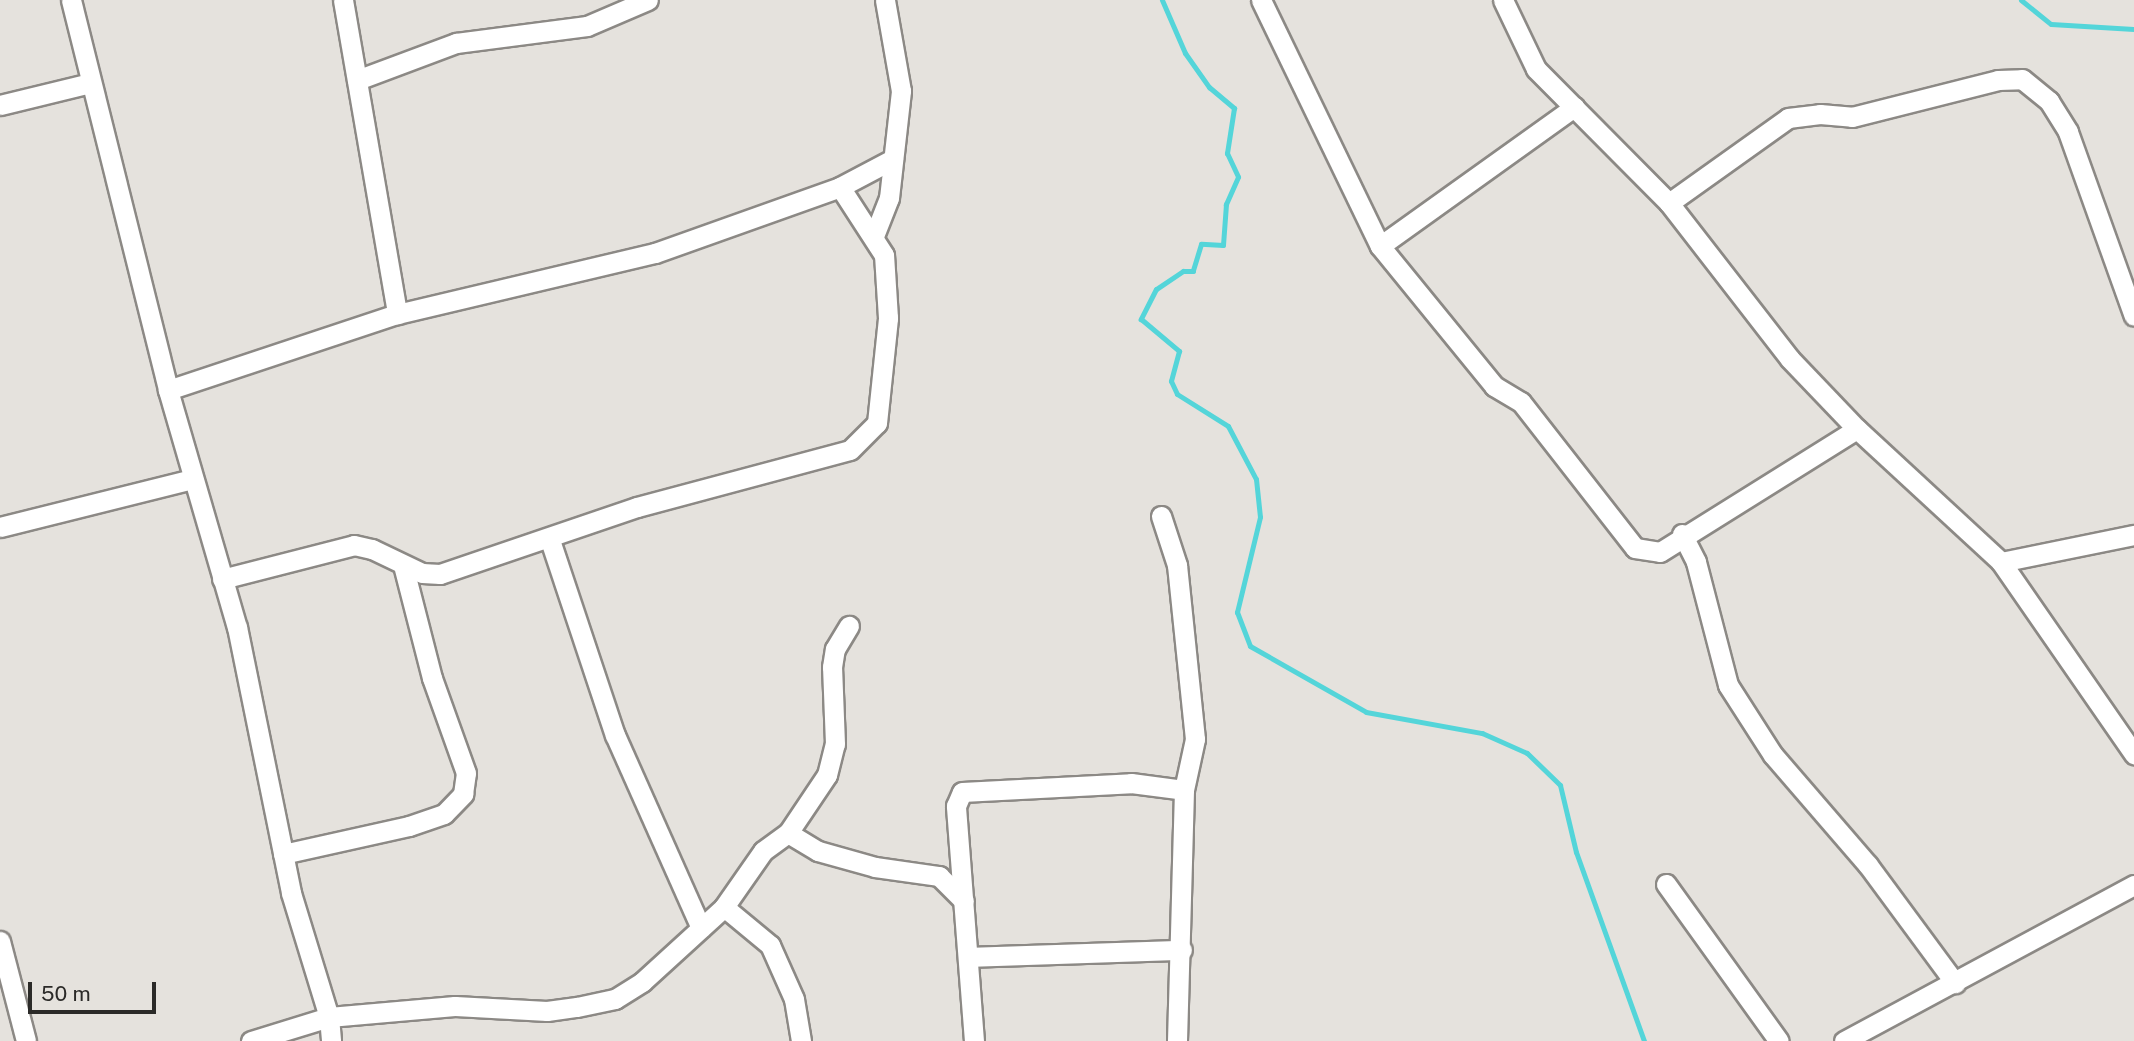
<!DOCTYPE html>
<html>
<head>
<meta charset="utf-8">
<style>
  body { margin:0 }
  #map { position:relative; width:2134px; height:1041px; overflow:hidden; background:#e5e2dd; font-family:"Public Sans",sans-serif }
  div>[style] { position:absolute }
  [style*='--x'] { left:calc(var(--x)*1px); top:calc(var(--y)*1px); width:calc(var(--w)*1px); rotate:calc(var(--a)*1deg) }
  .stream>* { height:5px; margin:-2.5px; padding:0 2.5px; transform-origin:2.5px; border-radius:2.5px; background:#54d5d9 }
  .roads { filter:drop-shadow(2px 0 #8c8985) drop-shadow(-2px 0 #8c8985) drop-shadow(0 2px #8c8985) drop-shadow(0 -2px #8c8985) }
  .street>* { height:19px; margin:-9.5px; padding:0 9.5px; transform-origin:9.5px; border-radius:9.5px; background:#fff }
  span { translate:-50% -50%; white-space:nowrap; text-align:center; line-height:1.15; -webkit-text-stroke:5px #e5e2dd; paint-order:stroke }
  .scale { position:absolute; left:28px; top:982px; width:128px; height:32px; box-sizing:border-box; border:4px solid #2b2a28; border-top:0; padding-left:9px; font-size:21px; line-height:24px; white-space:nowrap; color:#2b2a28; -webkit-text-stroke:5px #e5e2dd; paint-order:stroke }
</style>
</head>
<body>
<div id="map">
  <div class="stream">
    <div style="--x:1162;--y:0;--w:58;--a:66.5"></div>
    <div style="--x:1185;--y:53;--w:42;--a:54.8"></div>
    <div style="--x:1209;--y:87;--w:33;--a:40"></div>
    <div style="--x:1234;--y:108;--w:46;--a:98.8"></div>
    <div style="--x:1227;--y:153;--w:26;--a:65"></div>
    <div style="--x:1238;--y:177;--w:30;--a:114"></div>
    <div style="--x:1226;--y:204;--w:41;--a:94.2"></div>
    <div style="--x:1223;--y:245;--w:22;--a:-177"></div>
    <div style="--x:1201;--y:244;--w:28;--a:107"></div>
    <div style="--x:1193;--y:271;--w:10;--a:180"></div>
    <div style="--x:1183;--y:271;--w:32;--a:146"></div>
    <div style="--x:1156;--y:289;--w:34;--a:117"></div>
    <div style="--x:1141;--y:319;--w:50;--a:40.1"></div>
    <div style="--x:1179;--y:351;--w:31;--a:105"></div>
    <div style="--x:1171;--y:381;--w:14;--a:65"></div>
    <div style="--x:1177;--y:394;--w:60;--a:32.1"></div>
    <div style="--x:1228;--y:426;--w:60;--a:62.2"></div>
    <div style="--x:1256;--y:479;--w:38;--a:84"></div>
    <div style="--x:1260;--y:517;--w:98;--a:103.6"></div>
    <div style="--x:1237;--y:612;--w:36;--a:69"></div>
    <div style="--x:1250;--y:646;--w:133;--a:29.6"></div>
    <div style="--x:1366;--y:712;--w:118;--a:10.3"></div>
    <div style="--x:1482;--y:733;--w:49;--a:24"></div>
    <div style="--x:1527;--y:753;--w:46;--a:44.1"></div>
    <div style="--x:1560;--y:785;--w:69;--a:76.6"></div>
    <div style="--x:1576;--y:852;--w:201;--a:70.2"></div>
    <div style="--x:2021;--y:0;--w:38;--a:39"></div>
    <div style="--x:2051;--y:24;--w:83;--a:3.4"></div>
  </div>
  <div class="roads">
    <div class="street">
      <div style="--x:71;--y:0;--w:402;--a:76"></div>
      <div style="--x:168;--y:390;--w:247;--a:73.8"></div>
      <div style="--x:237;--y:627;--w:271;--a:78.5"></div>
      <div style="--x:291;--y:893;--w:130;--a:73"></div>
      <div style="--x:329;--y:1017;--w:24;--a:85"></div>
      <div style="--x:343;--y:0;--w:319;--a:80.2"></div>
      <div style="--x:1261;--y:0;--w:273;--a:64.2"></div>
      <div style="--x:1380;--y:246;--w:181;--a:50.8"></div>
      <div style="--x:1494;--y:386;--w:31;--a:31"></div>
      <div style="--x:1521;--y:402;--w:185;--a:52"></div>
      <div style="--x:1635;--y:548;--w:25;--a:9"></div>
      <div style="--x:1660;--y:552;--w:232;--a:-32"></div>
      <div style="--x:1503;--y:0;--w:76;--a:64.4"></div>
      <div style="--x:1536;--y:69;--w:189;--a:45.2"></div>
      <div style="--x:1669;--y:203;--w:197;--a:52.2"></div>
      <div style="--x:1790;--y:359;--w:97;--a:46.3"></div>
      <div style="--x:1857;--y:429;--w:196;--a:42.7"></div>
      <div style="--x:2001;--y:562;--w:136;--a:-11.5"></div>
      <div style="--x:357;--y:80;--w:106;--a:-20.5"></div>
      <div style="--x:456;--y:43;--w:132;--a:-7.4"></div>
      <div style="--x:587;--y:26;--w:66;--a:-23.1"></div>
      <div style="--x:0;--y:105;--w:93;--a:-13.7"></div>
      <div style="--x:1669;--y:203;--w:146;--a:-35.5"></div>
      <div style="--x:1788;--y:118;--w:32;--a:-7"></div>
      <div style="--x:1820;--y:114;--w:32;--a:5"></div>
      <div style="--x:1852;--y:117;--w:151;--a:-14.2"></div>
      <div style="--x:1998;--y:80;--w:24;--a:-2"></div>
      <div style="--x:2022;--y:79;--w:35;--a:39"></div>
      <div style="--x:2049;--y:101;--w:36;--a:58"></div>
      <div style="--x:2068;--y:132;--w:195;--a:70.3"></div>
      <div style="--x:874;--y:236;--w:41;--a:-68.5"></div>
      <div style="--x:889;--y:198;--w:108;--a:-83.6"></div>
      <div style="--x:901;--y:91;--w:92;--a:-100"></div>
      <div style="--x:1380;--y:246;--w:239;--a:-35.6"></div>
      <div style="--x:168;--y:390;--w:241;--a:-18.4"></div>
      <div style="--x:397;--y:314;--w:265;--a:-13.3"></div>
      <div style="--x:655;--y:253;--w:196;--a:-19.6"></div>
      <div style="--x:840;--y:187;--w:60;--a:-27.8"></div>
      <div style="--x:1161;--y:516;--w:52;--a:71.9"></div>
      <div style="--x:1177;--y:565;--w:175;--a:84.1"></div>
      <div style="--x:1195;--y:739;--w:52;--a:102.2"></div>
      <div style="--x:1184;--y:790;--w:251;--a:91.6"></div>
      <div style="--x:0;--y:527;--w:198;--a:-14"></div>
      <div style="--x:1682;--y:534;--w:31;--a:63"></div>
      <div style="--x:1696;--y:562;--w:127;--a:75.4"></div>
      <div style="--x:1728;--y:685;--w:83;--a:57.3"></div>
      <div style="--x:1773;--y:755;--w:145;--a:49.2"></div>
      <div style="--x:1868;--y:865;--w:147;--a:53.6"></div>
      <div style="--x:550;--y:540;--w:206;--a:71.6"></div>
      <div style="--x:615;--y:735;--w:211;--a:66"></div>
      <div style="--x:2001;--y:562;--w:234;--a:55.3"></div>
      <div style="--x:222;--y:579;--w:136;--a:-14.4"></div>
      <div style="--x:354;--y:545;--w:18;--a:13"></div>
      <div style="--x:372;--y:549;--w:55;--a:25.6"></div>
      <div style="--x:422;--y:573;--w:18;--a:3"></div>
      <div style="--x:440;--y:574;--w:208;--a:-18.8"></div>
      <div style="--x:637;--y:507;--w:220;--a:-15"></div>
      <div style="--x:850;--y:450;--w:38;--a:-45"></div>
      <div style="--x:877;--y:423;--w:106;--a:-84"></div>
      <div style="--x:888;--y:318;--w:63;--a:-93.6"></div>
      <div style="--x:884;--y:255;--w:81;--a:-122.9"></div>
      <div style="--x:788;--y:833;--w:35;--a:31"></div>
      <div style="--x:818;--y:851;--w:59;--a:15.7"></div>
      <div style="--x:875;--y:867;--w:65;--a:8"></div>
      <div style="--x:939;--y:876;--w:35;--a:45"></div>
      <div style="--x:283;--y:854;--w:129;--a:-12.5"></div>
      <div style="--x:409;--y:826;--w:37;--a:-19"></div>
      <div style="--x:444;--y:814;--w:28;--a:-46"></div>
      <div style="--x:463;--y:794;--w:21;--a:-82"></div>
      <div style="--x:466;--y:773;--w:101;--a:-109.7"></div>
      <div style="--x:432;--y:678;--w:117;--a:-104.4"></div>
      <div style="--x:1666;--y:884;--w:193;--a:54.3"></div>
      <div style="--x:724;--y:907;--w:60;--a:39.6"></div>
      <div style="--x:770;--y:945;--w:59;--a:66"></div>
      <div style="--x:794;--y:999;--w:43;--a:80.5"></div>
      <div style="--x:0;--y:941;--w:103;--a:75.4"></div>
      <div style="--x:968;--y:957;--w:214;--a:-1.9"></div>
      <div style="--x:251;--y:1041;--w:82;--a:-17.1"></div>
      <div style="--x:329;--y:1017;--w:126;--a:-5"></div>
      <div style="--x:455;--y:1006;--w:92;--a:3.1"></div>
      <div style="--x:547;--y:1011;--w:30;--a:-8"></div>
      <div style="--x:577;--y:1007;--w:39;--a:-12"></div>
      <div style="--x:615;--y:999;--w:32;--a:-32"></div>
      <div style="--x:642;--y:982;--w:111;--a:-42.4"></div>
      <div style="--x:724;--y:907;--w:68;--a:-55.1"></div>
      <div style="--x:763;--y:851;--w:31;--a:-36"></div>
      <div style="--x:788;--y:833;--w:70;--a:-56.1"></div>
      <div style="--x:827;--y:775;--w:32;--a:-76"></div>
      <div style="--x:835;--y:744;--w:77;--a:-92.2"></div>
      <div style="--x:832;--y:667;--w:18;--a:-81"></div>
      <div style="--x:835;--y:649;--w:27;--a:-59"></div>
      <div style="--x:974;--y:1041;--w:236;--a:-94.4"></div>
      <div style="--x:956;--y:806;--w:15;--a:-67"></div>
      <div style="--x:962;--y:792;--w:169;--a:-3"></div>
      <div style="--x:1131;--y:783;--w:53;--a:7.5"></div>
      <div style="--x:1844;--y:1041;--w:329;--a:-28.3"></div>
    </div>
  </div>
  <div class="scale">50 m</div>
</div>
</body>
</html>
